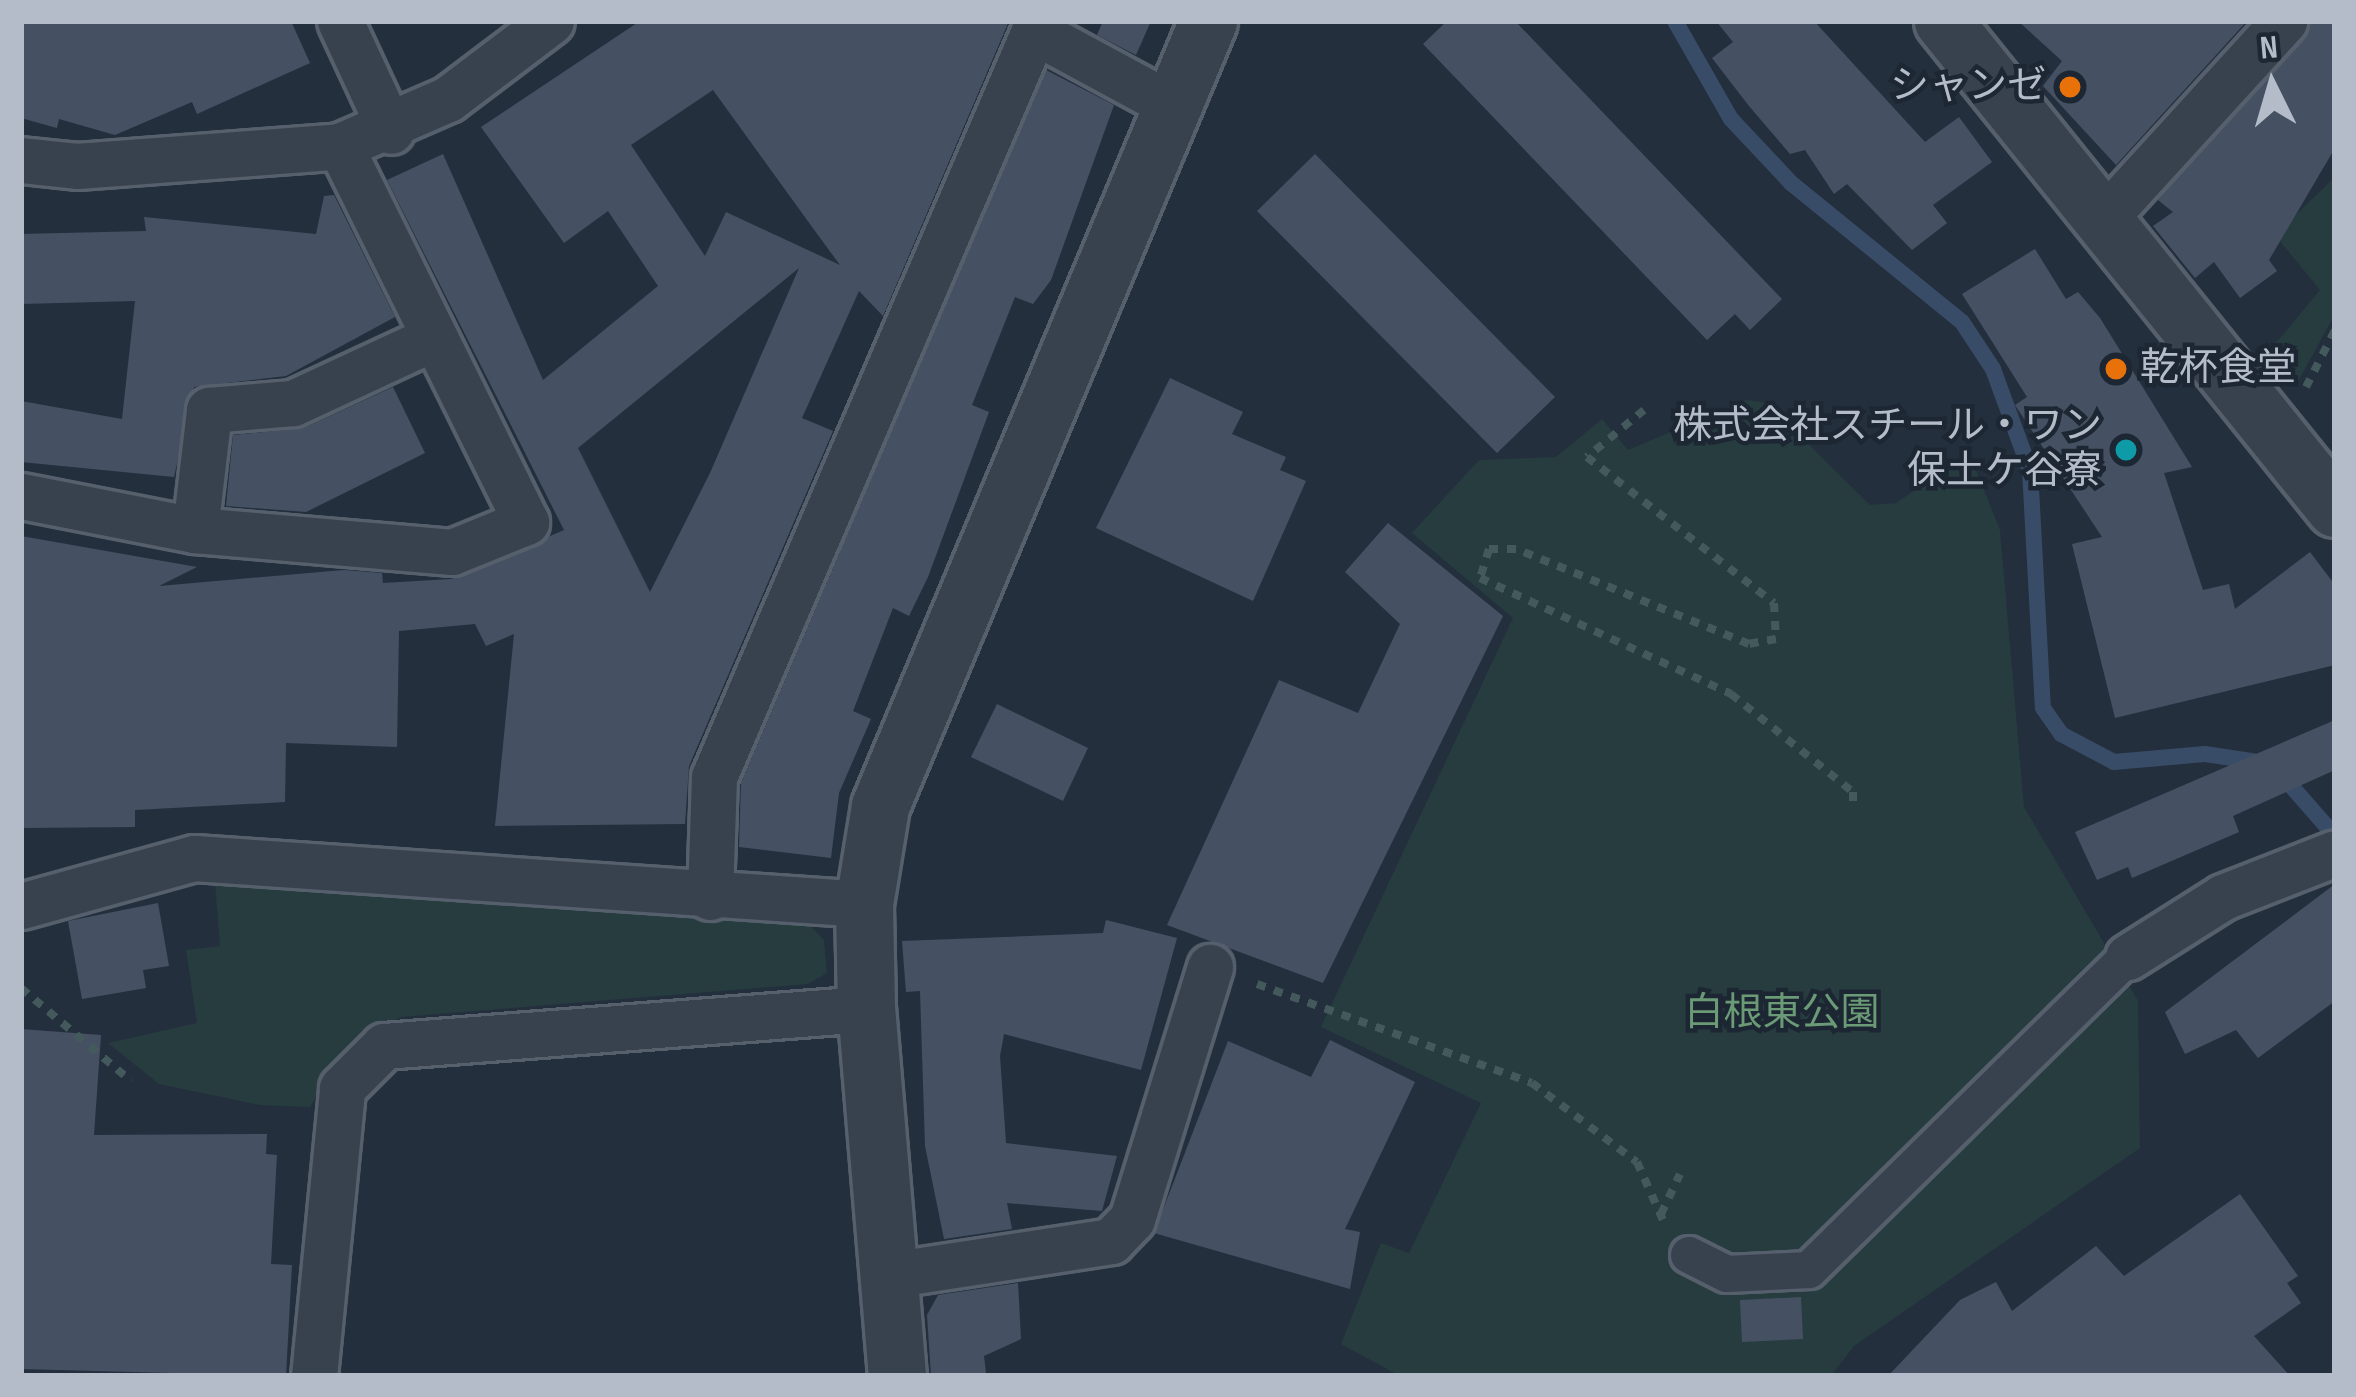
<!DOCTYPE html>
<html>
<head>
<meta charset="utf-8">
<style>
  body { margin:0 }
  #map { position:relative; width:2356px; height:1397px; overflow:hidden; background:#242f3e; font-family:"Sofia Sans Condensed","Noto Sans JP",sans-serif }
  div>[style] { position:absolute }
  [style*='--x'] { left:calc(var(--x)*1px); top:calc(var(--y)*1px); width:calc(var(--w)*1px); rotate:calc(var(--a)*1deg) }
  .green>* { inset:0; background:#263c3f }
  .stream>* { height:16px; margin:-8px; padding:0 8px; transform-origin:8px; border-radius:8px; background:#394c67 }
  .building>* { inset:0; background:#455162 }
  .path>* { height:8px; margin-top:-4px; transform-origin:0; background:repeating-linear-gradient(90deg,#44595c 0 9px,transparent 0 18px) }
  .roads { filter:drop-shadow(3px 0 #565f6c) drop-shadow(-3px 0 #565f6c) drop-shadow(0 3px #565f6c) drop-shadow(0 -3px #565f6c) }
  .pedestrian>* { height:36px; margin:-18px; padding:0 18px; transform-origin:18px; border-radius:18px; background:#38414e }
  .minor>* { height:45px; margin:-22.5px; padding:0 22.5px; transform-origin:22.5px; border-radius:22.5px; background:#38414e }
  .tertiary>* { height:57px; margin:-28.5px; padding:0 28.5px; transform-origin:28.5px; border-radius:28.5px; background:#38414e }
  .dots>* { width:33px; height:33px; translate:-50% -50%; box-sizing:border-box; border:6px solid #1d2633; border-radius:50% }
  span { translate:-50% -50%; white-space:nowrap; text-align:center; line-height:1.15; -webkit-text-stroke:9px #1d2633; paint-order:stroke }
  .poi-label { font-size:39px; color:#b4bcc9 }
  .right { translate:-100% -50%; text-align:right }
  .left { translate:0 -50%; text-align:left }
  .park-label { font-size:39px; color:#6b9a76 }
  .frame { position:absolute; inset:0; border:24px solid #b4bcc9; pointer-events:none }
  .north { position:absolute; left:2212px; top:24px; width:120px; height:120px; -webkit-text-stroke:9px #1d2633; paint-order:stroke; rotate:355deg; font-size:33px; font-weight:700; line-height:48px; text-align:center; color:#b4bcc9 }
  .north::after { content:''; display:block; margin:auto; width:42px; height:54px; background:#b4bcc9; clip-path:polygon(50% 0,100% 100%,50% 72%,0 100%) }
</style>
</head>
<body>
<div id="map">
  <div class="green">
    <div style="clip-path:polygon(2335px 177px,2335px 314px,2295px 387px,2266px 355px,2320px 290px,2275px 235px)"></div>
    <div style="clip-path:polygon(1746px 400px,1767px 403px,1870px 505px,1896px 503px,1969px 453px,2000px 530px,2024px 807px,2138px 1001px,2140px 1148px,1854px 1346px,1831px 1376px,1400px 1376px,1341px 1344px,1381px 1243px,1409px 1253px,1481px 1103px,1321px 1027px,1513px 618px,1412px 533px,1479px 460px,1556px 457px,1602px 419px,1628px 450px)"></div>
    <div style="clip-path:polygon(215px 882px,806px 921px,824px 940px,827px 973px,808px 984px,401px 1017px,344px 1052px,310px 1107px,260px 1105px,159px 1084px,108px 1043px,197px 1023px,186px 950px,220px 946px)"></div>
  </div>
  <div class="stream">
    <div style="--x:1675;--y:21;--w:113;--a:60.3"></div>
    <div style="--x:1731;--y:119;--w:88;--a:46.8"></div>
    <div style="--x:1791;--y:183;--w:220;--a:39.1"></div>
    <div style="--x:1962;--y:322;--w:56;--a:56.6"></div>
    <div style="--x:1993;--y:369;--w:108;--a:69.9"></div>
    <div style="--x:2030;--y:470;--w:238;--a:86.9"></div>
    <div style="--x:2043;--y:708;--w:32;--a:55"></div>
    <div style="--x:2061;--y:734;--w:60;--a:27.8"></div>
    <div style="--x:2114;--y:762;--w:91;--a:-5"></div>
    <div style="--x:2205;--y:754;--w:68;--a:8.5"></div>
    <div style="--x:2272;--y:764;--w:96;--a:48.8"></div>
  </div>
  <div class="building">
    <div style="clip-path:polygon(21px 21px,291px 21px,310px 63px,197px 114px,192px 102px,115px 135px,59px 119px,57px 128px,21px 118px)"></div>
    <div style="clip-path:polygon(evenodd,640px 21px,1009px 21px,883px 316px,859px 291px,802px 418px,833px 431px,689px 766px,685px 824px,495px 826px,514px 634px,486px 646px,475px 624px,399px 631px,397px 747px,286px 743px,285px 802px,135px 810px,135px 827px,21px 828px,21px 536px,197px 567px,159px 586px,344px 570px,382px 573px,383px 583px,451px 579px,564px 530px,387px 180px,443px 154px,543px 380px,658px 286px,608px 211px,564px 243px,481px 127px,640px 21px,713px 90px,815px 231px,840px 265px,726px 212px,705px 256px,631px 145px,713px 90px,640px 21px,799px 268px,710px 473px,650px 592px,578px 448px,799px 268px)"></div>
    <div style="clip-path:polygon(1103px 21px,1151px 21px,1136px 55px,1097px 35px)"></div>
    <div style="clip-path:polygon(1447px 21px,1515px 21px,1782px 299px,1750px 330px,1735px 314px,1707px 340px,1423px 44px)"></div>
    <div style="clip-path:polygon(1716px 21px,1814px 21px,1925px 142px,1959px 117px,1992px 162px,1933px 205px,1947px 223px,1912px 250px,1847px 184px,1834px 194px,1805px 150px,1790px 154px,1749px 106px,1712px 58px,1733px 42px)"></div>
    <div style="clip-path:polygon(2018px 21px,2247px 21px,2116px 165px,2043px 86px,2062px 61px)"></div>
    <div style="clip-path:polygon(2310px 21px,2335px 21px,2335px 148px,2269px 260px,2277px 271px,2240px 298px,2214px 262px,2195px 278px,2153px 226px,2173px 212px,2158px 200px)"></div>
    <div style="clip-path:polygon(1046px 70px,1114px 105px,1051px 280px,1033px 304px,1015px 297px,972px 405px,989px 412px,928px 577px,909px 616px,893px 608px,853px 711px,871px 719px,839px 793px,831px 858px,739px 847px,741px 783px)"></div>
    <div style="clip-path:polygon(1315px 154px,1555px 397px,1497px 453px,1257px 211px)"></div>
    <div style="clip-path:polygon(334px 195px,395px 317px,286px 376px,194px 387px,174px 477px,21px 462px,21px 401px,122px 419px,135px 301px,21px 304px,21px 234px,146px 231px,144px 217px,316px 234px,324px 196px)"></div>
    <div style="clip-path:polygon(2035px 249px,2066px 299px,2078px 292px,2100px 318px,2192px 467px,2164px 473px,2203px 590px,2229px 584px,2235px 609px,2310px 552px,2335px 585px,2335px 665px,2115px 718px,2072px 544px,2102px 537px,2015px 405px,2027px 397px,1962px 294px)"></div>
    <div style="clip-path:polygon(1170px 378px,1243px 412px,1232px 434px,1286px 457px,1280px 470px,1306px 481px,1253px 601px,1096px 528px)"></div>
    <div style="clip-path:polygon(393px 387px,425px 453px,306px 512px,226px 506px,233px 435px,304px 428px)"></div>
    <div style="clip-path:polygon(1388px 523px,1503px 616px,1323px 983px,1167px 925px,1279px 680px,1358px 713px,1400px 624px,1345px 572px)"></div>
    <div style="clip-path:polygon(997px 704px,1088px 748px,1063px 801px,971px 757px)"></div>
    <div style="clip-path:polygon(2335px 720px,2335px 770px,2233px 816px,2239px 832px,2132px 878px,2128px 867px,2097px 880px,2075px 832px)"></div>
    <div style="clip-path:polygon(2335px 884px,2335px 1001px,2258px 1058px,2236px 1030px,2185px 1054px,2165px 1012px)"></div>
    <div style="clip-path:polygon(158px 903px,169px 966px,143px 970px,146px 988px,82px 999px,68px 921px)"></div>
    <div style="clip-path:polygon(1106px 920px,1177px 938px,1141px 1070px,1004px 1034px,1000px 1056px,1006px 1143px,1117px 1156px,1102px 1211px,1007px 1203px,1012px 1229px,944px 1239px,925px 1146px,920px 991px,906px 992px,902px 941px,1103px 933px)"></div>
    <div style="clip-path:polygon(21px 1029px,101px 1035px,94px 1135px,267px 1134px,266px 1154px,277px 1155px,271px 1264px,292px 1265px,286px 1376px,21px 1369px)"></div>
    <div style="clip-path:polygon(1330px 1040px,1415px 1082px,1345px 1229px,1360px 1232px,1350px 1289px,1154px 1233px,1228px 1041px,1311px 1077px)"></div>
    <div style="clip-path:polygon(2240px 1194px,2298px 1276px,2287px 1283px,2301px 1303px,2254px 1336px,2290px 1376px,1888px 1376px,1960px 1300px,1996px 1282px,2012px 1311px,2096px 1246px,2124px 1276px)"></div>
    <div style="clip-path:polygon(1018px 1283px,1021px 1339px,984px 1356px,986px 1373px,931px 1376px,927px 1315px,938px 1295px)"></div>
    <div style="clip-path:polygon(1801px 1297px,1803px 1339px,1742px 1342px,1740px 1300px)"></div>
  </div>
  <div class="path">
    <div style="--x:2306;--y:387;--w:64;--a:-63"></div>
    <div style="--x:1644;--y:410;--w:74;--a:140.5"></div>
    <div style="--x:1587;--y:457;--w:237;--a:38"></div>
    <div style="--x:1774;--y:603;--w:36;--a:87"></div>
    <div style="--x:1776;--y:639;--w:27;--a:170"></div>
    <div style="--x:1749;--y:644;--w:252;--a:-157.8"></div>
    <div style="--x:1516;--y:549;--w:27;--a:180"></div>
    <div style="--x:1489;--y:549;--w:30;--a:107"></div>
    <div style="--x:1480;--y:578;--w:277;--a:24.8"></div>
    <div style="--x:1731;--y:694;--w:156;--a:38.8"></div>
    <div style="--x:1853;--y:792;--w:18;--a:90"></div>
    <div style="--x:1257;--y:984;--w:292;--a:19.8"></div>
    <div style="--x:1532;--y:1083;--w:131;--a:37"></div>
    <div style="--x:1637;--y:1162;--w:64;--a:65.9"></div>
    <div style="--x:21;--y:988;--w:144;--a:40.2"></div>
    <div style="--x:1661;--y:1214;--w:44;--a:-64.6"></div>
  </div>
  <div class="roads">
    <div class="pedestrian">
      <div style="--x:1689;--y:1255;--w:42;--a:26.6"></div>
      <div style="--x:1727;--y:1274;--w:82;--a:-2.8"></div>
      <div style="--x:1809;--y:1270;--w:447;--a:-44.5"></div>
    </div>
    <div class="minor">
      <div style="--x:340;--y:21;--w:121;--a:65.1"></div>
      <div style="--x:21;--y:160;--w:56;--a:6.1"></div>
      <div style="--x:77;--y:166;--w:264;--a:-4.3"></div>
      <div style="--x:340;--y:146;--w:118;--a:-23.5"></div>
      <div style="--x:448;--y:99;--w:129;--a:-37.1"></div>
      <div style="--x:2107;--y:215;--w:263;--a:-47.6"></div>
      <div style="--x:21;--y:496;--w:177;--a:11.1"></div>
      <div style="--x:195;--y:530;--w:258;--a:4.9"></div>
      <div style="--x:452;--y:552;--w:80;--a:-22.1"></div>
      <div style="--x:526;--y:522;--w:419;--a:-116.3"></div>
      <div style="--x:195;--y:530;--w:121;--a:-83.3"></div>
      <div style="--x:209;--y:410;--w:84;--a:-4.8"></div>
      <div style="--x:293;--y:403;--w:154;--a:-24.9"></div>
      <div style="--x:710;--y:897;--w:120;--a:-88.1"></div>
      <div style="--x:714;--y:777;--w:812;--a:-66.78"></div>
      <div style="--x:1034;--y:31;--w:153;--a:28.4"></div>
      <div style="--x:21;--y:906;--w:180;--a:-15.5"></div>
      <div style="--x:194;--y:858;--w:672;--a:3.93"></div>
      <div style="--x:2128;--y:957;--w:112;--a:-32.3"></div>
      <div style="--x:2223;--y:897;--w:120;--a:-21.4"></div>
      <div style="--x:889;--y:1275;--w:225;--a:-8.7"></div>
      <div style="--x:1111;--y:1241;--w:30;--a:-46"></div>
      <div style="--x:1132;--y:1219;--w:264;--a:-72.8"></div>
      <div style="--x:314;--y:1376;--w:289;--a:-84.4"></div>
      <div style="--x:342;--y:1088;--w:59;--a:-45"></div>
      <div style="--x:384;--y:1046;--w:483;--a:-4.4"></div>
    </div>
    <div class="tertiary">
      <div style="--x:1943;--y:21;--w:625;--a:51.17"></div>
      <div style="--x:897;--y:1376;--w:368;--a:-94.8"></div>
      <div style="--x:866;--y:1009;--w:105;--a:-91.1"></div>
      <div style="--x:864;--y:904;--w:99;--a:-80.7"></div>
      <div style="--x:880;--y:806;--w:851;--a:-67.32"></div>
    </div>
  </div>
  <div class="dots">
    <div style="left:2070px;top:87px;background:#e8710a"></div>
    <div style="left:2116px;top:369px;background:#e8710a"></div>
    <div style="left:2126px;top:450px;background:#0f9aa8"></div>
  </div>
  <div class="poi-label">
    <span class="right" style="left:2046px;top:87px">シャンゼ</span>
    <span class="left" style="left:2140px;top:369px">乾杯食堂</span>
    <span class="right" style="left:2102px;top:450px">株式会社スチール・ワン<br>保土ケ谷寮</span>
  </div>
  <div class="park-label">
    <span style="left:1782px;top:1014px">白根東公園</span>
  </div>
  <div class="frame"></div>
  <div class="north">N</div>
</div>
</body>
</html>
